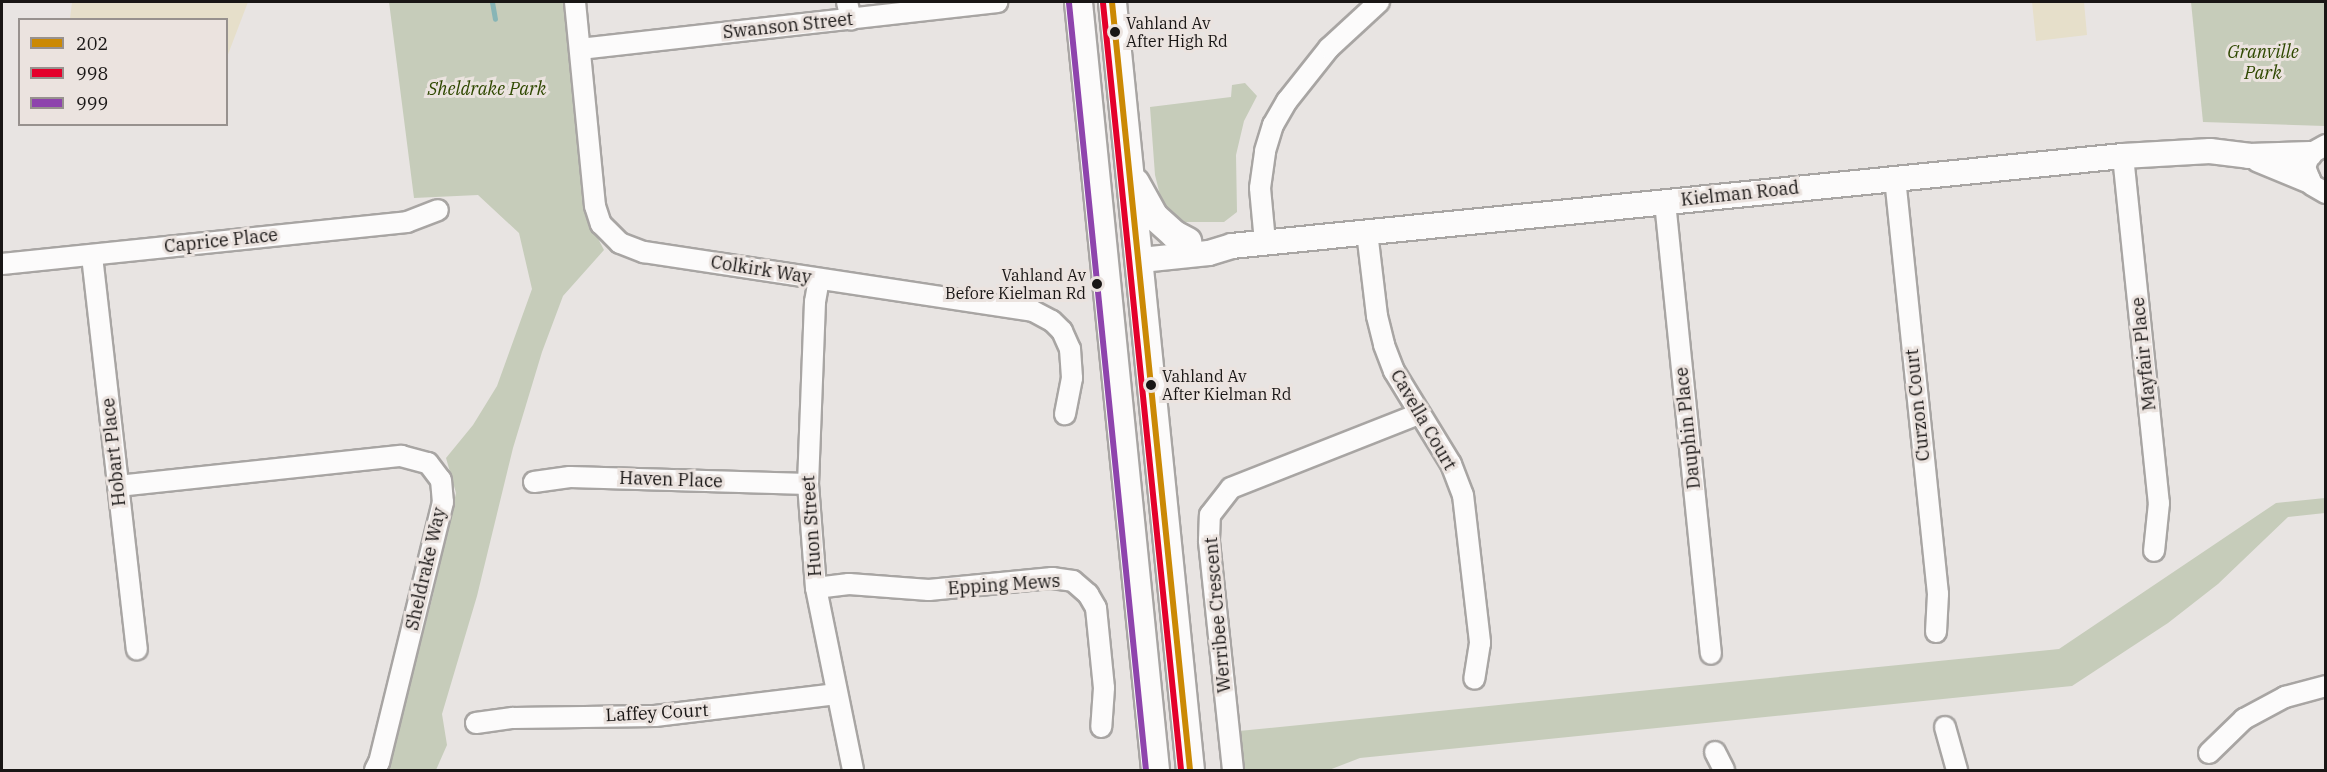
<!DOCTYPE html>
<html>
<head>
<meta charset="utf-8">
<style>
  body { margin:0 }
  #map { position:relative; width:2327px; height:772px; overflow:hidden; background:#e8e4e2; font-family:"IBM Plex Serif",serif }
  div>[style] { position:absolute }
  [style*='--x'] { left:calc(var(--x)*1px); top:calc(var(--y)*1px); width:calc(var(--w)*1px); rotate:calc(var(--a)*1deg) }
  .green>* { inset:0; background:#c6ccba }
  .sand>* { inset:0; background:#e6dfca }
  .stream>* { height:5px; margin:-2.5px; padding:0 2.5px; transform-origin:2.5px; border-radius:2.5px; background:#87b5b6 }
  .roads { filter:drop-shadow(2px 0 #a8a5a3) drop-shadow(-2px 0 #a8a5a3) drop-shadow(0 2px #a8a5a3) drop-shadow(0 -2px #a8a5a3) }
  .minor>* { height:20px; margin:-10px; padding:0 10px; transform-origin:10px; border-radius:10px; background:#fcfbfb }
  .tertiary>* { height:24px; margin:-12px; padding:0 12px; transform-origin:12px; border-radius:12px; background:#fcfbfb }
  .secondary>* { height:27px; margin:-13.5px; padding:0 13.5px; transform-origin:13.5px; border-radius:13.5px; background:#fcfbfb }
  .bus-1>* { height:6px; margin:-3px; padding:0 3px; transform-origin:3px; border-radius:3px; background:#cb8904 }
  .bus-2>* { height:6px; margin:-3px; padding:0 3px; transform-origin:3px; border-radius:3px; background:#e4002b }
  .bus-3>* { height:6px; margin:-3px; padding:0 3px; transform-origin:3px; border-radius:3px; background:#8e44ad }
  .dots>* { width:16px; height:16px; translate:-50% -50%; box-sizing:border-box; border:3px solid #ebe3df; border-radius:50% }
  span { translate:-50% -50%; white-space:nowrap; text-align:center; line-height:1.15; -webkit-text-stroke:6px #ebe3df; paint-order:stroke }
  .bus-label { font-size:16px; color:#191615 }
  .left { translate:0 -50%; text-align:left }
  .right { translate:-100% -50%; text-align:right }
  .street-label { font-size:18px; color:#191615 }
  .park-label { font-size:18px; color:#2f4800; font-style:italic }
  .frame { position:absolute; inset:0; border:3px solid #191615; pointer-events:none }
  .legend { position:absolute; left:18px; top:18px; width:210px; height:108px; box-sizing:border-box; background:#ebe3df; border:2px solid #97918e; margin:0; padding:8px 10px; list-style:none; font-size:18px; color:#191615 }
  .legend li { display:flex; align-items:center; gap:12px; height:30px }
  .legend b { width:30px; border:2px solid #97918e }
</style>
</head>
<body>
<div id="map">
  <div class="green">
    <div style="clip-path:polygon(389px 2px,564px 2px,585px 204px,592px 227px,604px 250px,563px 296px,542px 352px,513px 448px,477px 596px,442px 714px,447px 745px,436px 770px,385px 770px,394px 745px,432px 599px,456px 493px,446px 458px,473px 425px,497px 386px,532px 289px,519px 233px,478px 195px,414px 198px)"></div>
    <div style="clip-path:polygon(2191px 2px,2325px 2px,2325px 126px,2203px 122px)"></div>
    <div style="clip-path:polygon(1245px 83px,1257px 96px,1244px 121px,1236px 155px,1237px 212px,1224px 222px,1185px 222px,1169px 211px,1161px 199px,1155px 175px,1150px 107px,1231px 97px,1232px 85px)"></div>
    <div style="clip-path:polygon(2325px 498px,2325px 513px,2288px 517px,2218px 584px,2168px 623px,2072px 686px,1360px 758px,1329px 770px,1242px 770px,1239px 731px,2059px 649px,2276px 503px)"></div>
  </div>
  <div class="sand">
    <div style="clip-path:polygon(72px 2px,248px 2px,227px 57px,226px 20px,70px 19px)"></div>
    <div style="clip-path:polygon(2032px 2px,2084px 2px,2087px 35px,2036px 41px)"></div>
  </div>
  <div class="stream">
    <div style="--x:492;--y:2;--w:17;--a:80"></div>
  </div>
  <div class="roads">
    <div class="minor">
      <div style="--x:575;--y:2;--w:205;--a:84.4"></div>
      <div style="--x:595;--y:206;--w:19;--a:72"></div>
      <div style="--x:601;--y:224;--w:27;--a:45"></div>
      <div style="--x:620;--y:243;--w:26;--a:21"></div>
      <div style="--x:644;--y:252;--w:393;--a:8.6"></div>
      <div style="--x:1033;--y:311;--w:21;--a:28"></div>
      <div style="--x:1052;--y:321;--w:14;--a:45"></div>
      <div style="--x:1062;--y:331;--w:20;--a:66"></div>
      <div style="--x:1070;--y:349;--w:29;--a:86"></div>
      <div style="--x:1072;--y:378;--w:37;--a:101"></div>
      <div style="--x:847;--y:2;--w:18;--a:77"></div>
      <div style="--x:580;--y:49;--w:420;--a:-6.4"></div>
      <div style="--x:2326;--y:145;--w:18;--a:151"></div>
      <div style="--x:2310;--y:154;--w:14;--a:111"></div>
      <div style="--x:2305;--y:167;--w:19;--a:69"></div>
      <div style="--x:2312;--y:185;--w:16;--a:30"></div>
      <div style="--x:2123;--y:156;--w:349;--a:84.1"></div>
      <div style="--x:2159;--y:503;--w:48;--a:95.9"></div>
      <div style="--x:1895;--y:178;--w:418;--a:84.1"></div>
      <div style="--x:1938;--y:594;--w:38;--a:93"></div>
      <div style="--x:1665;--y:202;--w:454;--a:84.2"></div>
      <div style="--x:1367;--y:232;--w:85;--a:83.2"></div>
      <div style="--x:1377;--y:316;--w:30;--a:76"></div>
      <div style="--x:1384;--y:345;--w:28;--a:69"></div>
      <div style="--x:1394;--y:371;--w:109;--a:58.5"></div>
      <div style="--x:1451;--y:464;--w:33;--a:69"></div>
      <div style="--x:1463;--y:495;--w:149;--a:83.4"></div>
      <div style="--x:1480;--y:643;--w:36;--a:99"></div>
      <div style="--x:1265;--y:242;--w:54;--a:-95.3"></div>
      <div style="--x:1260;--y:188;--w:37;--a:-82"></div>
      <div style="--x:1265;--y:151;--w:27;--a:-73"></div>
      <div style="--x:1273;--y:125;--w:28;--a:-60"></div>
      <div style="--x:1287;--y:101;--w:68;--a:-51.6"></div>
      <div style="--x:1329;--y:48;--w:68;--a:-42.6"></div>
      <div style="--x:92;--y:256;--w:396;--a:83.5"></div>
      <div style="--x:2;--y:264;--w:407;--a:-5.9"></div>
      <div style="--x:407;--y:222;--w:33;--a:-21"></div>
      <div style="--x:819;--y:279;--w:23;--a:100"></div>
      <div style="--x:815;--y:302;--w:182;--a:92.2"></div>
      <div style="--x:808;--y:484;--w:104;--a:85.6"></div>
      <div style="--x:816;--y:588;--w:186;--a:78.5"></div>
      <div style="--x:534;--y:482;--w:36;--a:-8"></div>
      <div style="--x:570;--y:477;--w:238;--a:1.7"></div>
      <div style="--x:118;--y:486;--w:285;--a:-6.1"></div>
      <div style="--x:401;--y:456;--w:28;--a:15"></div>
      <div style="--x:428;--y:463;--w:21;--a:53"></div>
      <div style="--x:441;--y:480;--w:22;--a:85"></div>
      <div style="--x:443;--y:502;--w:268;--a:103.8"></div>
      <div style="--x:379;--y:762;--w:9;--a:117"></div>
      <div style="--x:816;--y:588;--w:33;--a:-7"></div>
      <div style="--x:849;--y:584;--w:80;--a:4.3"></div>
      <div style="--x:929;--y:590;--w:124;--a:-5.6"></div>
      <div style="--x:1052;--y:578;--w:21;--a:8"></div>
      <div style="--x:1073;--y:581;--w:20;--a:41"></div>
      <div style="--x:1088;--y:594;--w:16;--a:60"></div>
      <div style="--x:1096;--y:608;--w:80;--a:84.3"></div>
      <div style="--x:1104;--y:688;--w:39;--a:94"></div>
      <div style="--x:476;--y:723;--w:37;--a:-8"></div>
      <div style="--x:513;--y:718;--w:142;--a:-0.8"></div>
      <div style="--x:655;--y:716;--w:183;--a:-6.9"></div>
      <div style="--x:1945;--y:727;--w:45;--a:74.4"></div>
      <div style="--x:1715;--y:752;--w:20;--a:63"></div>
      <div style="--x:2209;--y:753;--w:49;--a:-44.2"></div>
      <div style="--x:2244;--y:719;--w:47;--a:-28.2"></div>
      <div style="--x:2285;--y:697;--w:42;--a:-15"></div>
      <div style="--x:1233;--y:770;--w:231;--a:-96"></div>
      <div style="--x:1209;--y:540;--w:25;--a:-88"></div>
      <div style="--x:1210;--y:515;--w:34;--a:-52"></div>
      <div style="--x:1231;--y:488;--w:202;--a:-21.5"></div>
    </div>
    <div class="tertiary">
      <div style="--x:2259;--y:160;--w:53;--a:22.2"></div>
      <div style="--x:1151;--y:259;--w:58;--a:-5.9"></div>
      <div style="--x:1209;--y:253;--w:24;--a:-17"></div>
      <div style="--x:1232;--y:246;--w:896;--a:-5.77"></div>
      <div style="--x:2123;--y:156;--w:87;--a:-3.3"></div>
      <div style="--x:2210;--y:151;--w:39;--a:7"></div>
      <div style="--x:2249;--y:156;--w:61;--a:-1.9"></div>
    </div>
    <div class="secondary">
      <div style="--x:1078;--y:2;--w:772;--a:84.27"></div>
      <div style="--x:1112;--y:2;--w:772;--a:84.2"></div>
      <div style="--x:1135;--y:182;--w:39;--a:61"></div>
      <div style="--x:1154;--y:216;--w:27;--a:42"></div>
      <div style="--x:1174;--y:234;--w:15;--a:28"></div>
    </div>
  </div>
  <div class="bus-1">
    <div style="--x:1112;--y:2;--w:772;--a:84.2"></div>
  </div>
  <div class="bus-2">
    <div style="--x:1103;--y:3;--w:771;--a:84.19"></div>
  </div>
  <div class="bus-3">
    <div style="--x:1069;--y:3;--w:771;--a:84.27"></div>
  </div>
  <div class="dots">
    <div style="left:1115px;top:32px;background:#191615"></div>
    <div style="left:1097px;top:284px;background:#191615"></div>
    <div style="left:1151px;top:385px;background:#191615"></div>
  </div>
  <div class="bus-label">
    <span class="left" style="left:1126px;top:32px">Vahland Av<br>After High Rd</span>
    <span class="right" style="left:1086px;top:284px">Vahland Av<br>Before Kielman Rd</span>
    <span class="left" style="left:1162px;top:385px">Vahland Av<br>After Kielman Rd</span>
  </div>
  <div class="street-label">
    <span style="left:788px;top:26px;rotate:-6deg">Swanson Street</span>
    <span style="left:1740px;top:194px;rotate:-6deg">Kielman Road</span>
    <span style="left:221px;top:241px;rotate:-6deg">Caprice Place</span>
    <span style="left:761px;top:270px;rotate:9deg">Colkirk Way</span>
    <span style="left:2144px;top:354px;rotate:-96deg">Mayfair Place</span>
    <span style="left:1918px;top:405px;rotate:-96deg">Curzon Court</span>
    <span style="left:1423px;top:420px;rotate:60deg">Cavella Court</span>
    <span style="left:1688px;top:428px;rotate:-96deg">Dauphin Place</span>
    <span style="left:114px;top:452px;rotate:-96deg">Hobart Place</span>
    <span style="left:671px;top:480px;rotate:2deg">Haven Place</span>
    <span style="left:812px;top:526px;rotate:-94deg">Huon Street</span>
    <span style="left:426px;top:569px;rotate:-77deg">Sheldrake Way</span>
    <span style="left:1004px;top:585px;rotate:-4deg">Epping Mews</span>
    <span style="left:1218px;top:615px;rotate:-95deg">Werribee Crescent</span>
    <span style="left:657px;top:713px;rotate:-3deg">Laffey Court</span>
  </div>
  <div class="park-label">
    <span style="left:2263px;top:63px">Granville<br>Park</span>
    <span style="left:487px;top:89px">Sheldrake Park</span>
  </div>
  <div class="frame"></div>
  <ul class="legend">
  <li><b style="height:8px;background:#cb8904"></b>202</li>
  <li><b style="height:8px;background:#e4002b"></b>998</li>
  <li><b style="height:8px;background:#8e44ad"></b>999</li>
  </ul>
</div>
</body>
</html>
